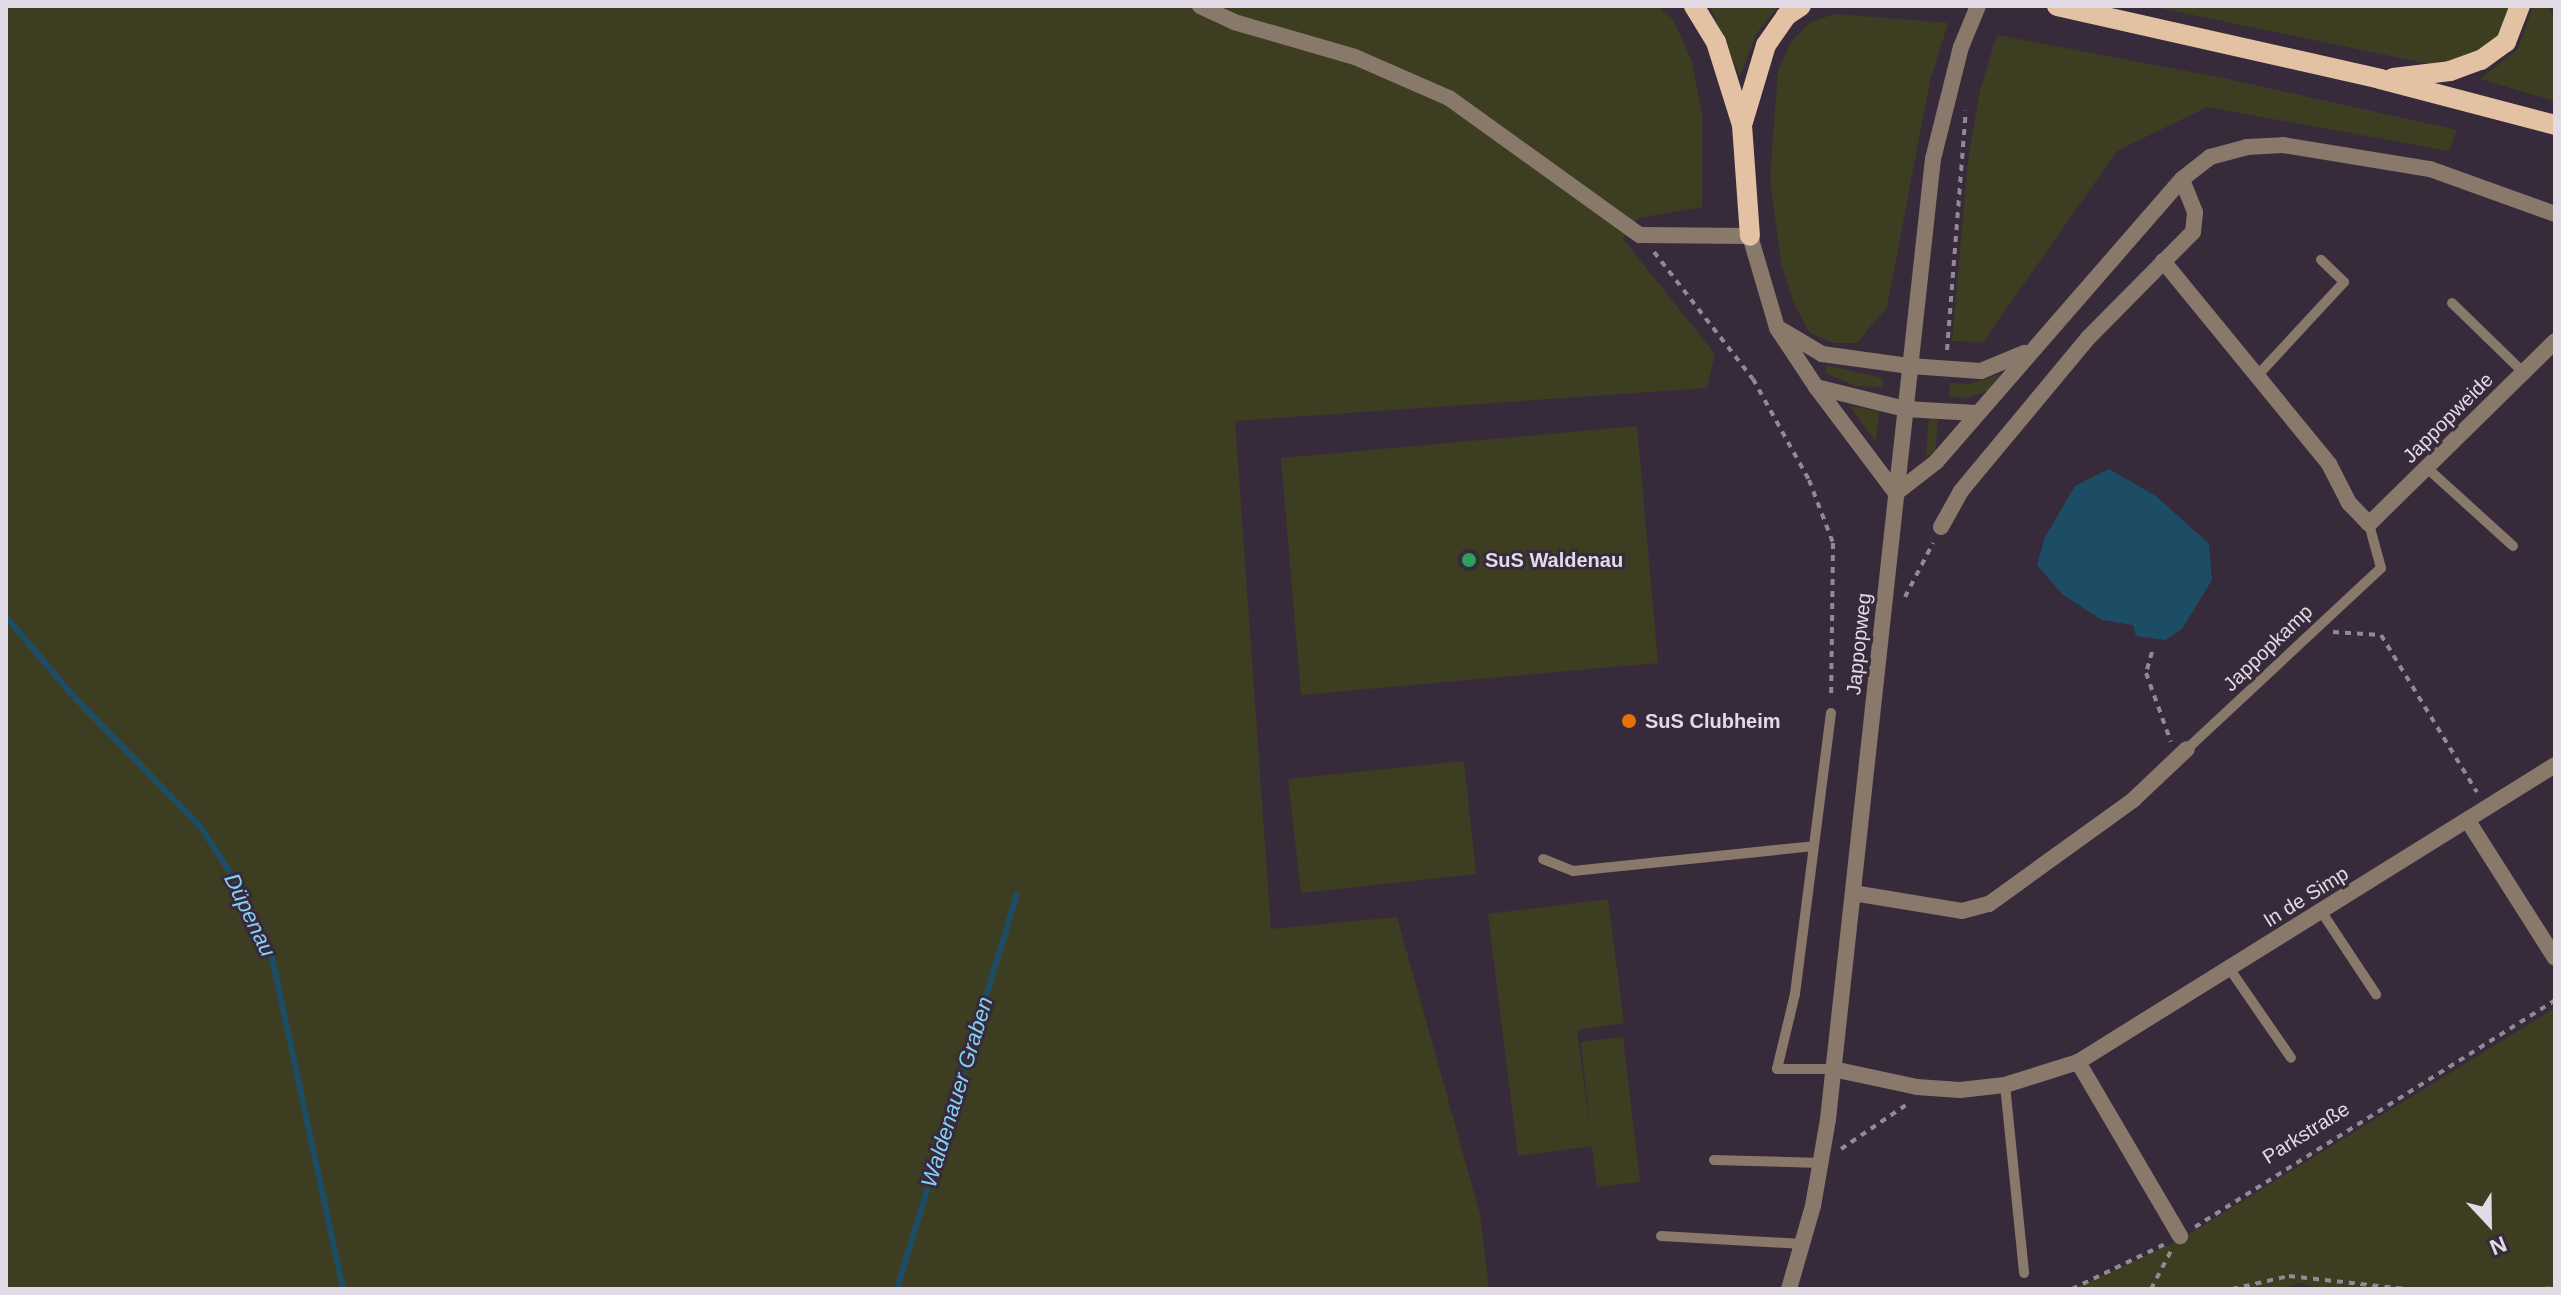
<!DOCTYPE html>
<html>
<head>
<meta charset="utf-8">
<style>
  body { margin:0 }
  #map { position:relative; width:2561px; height:1295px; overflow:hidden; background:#372a3b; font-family:Helvetica,sans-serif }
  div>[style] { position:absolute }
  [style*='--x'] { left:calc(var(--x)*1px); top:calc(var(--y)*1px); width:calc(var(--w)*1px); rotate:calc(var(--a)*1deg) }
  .green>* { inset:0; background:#3d3e21 }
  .water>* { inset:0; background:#1c4d65 }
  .stream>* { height:6px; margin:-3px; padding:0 3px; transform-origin:3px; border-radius:3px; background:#1c4d65 }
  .path>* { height:4px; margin-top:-2px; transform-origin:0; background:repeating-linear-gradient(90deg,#938996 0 6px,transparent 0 12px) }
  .service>* { height:10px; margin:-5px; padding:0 5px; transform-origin:5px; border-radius:5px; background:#89796a }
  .minor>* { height:16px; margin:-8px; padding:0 8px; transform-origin:8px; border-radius:8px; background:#89796a }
  .tertiary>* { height:16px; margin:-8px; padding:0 8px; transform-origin:8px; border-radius:8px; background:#89796a }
  .primary>* { height:20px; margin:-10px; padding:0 10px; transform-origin:10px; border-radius:10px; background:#e3c2a4 }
  .dots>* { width:22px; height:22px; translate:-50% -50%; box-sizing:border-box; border:4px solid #372a3b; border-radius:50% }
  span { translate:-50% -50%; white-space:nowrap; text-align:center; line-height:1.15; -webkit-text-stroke:6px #372a3b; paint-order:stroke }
  .street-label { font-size:20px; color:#e2dae5 }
  .poi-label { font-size:20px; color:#e2dae5; font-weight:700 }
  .left { translate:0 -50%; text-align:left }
  .water-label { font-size:22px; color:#84d2fa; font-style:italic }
  .frame { position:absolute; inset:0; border:8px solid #e2dae5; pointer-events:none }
  .north { position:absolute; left:2449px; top:1183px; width:80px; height:80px; -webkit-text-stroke:6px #372a3b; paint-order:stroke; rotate:158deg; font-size:22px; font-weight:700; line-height:32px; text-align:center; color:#e2dae5 }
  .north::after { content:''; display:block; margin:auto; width:28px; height:36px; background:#e2dae5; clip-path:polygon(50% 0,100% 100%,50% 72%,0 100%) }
</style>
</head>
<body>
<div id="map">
  <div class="green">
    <div style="clip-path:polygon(6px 6px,1658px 6px,1673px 20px,1692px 61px,1702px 114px,1702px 207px,1638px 218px,1623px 239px,1715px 354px,1707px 388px,1235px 421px,1271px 929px,1397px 917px,1480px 1214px,1489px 1289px,6px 1289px)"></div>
    <div style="clip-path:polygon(1710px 6px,1779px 6px,1757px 33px,1740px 76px)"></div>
    <div style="clip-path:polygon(2150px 6px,2513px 6px,2514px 12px,2489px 49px,2443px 67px)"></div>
    <div style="clip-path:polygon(2533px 6px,2548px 6px,2555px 19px,2555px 101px,2480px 79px,2518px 49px)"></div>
    <div style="clip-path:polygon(1835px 14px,1948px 23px,1930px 81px,1887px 307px,1857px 343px,1833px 343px,1810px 333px,1794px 304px,1781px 263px,1770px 178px,1778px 71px,1791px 42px,1811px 22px)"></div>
    <div style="clip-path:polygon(1997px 35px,2223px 78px,2457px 130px,2449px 151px,2207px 107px,2117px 151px,1983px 342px,1952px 341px,1968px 160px,1980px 90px)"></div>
    <div style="clip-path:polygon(1826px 365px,1882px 378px,1883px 387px,1855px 386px,1826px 373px)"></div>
    <div style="clip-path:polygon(1999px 374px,1989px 390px,1968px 398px,1949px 397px,1950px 383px,1970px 384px)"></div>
    <div style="clip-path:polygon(1849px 406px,1879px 411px,1876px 442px)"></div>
    <div style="clip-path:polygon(1929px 416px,1938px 416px,1935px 456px,1926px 455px)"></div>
    <div style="clip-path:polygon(1637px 426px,1658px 663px,1301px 695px,1281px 458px)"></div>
    <div style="clip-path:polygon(1464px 761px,1476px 874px,1301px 893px,1288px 779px)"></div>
    <div style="clip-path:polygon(1608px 899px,1624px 1023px,1577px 1030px,1590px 1129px,1581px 1042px,1623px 1037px,1640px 1182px,1597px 1187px,1592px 1146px,1518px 1156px,1488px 914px)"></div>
    <div style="clip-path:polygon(2555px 1008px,2555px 1289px,2321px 1289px,2300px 1283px,2280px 1289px,2072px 1289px,2178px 1241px)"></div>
  </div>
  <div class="water">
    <div style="clip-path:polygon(2109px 469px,2156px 496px,2209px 544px,2212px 580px,2182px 629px,2165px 640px,2136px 636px,2133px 625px,2102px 620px,2063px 595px,2037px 565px,2045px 537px,2075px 486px)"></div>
  </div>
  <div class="stream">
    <div style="--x:6;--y:617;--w:106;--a:49.6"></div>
    <div style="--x:75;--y:698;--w:179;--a:45.7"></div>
    <div style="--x:200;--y:826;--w:72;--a:57"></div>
    <div style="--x:239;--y:886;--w:74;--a:64.5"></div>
    <div style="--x:271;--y:953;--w:344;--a:77.9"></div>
    <div style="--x:897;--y:1289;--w:412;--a:-73.1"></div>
  </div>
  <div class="path">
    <div style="--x:1654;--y:252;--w:161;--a:52.1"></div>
    <div style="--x:1753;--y:379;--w:115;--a:61"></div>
    <div style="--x:1809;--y:480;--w:67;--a:69.1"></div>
    <div style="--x:1833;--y:543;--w:155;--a:90.7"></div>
    <div style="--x:1947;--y:350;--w:240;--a:-85.5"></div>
    <div style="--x:1905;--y:597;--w:61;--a:-62.6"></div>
    <div style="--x:2333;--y:632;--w:48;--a:3.6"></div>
    <div style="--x:2381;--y:635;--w:184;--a:58.6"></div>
    <div style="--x:2152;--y:652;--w:22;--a:106"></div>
    <div style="--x:2146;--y:673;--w:73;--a:70.1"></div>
    <div style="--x:1841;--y:1149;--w:78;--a:-34.1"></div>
    <div style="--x:2195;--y:1227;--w:426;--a:-32.2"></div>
    <div style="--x:2072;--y:1289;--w:106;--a:-25.8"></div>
    <div style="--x:2151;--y:1289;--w:45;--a:-62.3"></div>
    <div style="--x:2232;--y:1289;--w:58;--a:-12.8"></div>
    <div style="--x:2289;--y:1276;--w:117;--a:6.4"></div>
    <div style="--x:2544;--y:1289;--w:11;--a:-5"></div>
  </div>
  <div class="service">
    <div style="--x:2452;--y:303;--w:99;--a:44.2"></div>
    <div style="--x:2257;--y:376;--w:128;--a:-47.2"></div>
    <div style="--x:2344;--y:282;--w:32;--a:-136"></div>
    <div style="--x:2427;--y:468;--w:116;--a:42.2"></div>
    <div style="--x:1831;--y:713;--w:283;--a:97.3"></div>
    <div style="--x:1795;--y:994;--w:77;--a:103.5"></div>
    <div style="--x:1777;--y:1069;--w:56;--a:0"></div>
    <div style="--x:2187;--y:749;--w:265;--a:-43"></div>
    <div style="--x:2381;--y:568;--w:46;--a:-105.3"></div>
    <div style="--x:1543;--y:859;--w:32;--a:22"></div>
    <div style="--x:1573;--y:871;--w:242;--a:-5.9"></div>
    <div style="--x:2321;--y:911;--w:100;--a:56.5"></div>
    <div style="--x:2229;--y:968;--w:109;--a:55.4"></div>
    <div style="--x:2005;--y:1085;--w:189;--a:84.2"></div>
    <div style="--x:1714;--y:1160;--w:108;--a:1.6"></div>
    <div style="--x:1661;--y:1236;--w:142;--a:3.2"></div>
  </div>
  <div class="minor">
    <div style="--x:1200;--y:6;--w:38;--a:25"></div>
    <div style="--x:1234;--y:22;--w:126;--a:16.1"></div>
    <div style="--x:1355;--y:57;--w:103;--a:23.6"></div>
    <div style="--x:1449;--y:98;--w:235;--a:35.7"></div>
    <div style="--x:1640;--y:235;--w:110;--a:0.5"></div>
    <div style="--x:2163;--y:261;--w:262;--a:50.7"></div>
    <div style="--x:2329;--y:464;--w:44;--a:62.9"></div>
    <div style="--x:2349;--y:503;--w:29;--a:46"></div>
    <div style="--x:2369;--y:524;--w:261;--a:-44.5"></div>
    <div style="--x:1910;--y:366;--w:71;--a:4"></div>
    <div style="--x:1981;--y:371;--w:47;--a:-22.7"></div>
    <div style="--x:1905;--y:409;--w:71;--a:3.2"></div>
    <div style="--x:1896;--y:493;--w:51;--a:-37.8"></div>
    <div style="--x:1936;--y:462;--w:375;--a:-49"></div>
    <div style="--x:2182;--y:179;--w:36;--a:-38"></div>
    <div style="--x:2210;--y:157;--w:38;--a:-15"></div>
    <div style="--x:2247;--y:147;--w:36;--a:-3"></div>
    <div style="--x:2283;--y:145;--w:149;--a:9.3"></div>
    <div style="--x:2430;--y:169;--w:133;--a:19.8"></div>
    <div style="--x:1941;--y:527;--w:41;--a:-60.9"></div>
    <div style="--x:1961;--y:491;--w:200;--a:-50.3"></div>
    <div style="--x:2089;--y:337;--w:148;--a:-45.3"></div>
    <div style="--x:2193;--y:232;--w:20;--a:-84"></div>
    <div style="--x:2195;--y:212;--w:35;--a:-112"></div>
    <div style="--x:2468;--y:821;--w:162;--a:57.6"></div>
    <div style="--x:1853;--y:893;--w:110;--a:9.4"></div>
    <div style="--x:1962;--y:911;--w:28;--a:-15"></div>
    <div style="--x:1989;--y:904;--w:178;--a:-35.8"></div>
    <div style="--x:2133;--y:800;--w:74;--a:-43.4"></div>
    <div style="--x:2078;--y:1062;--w:202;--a:59.6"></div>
    <div style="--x:1833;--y:1069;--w:86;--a:12.1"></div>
    <div style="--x:1917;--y:1087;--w:43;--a:4"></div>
    <div style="--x:1960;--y:1090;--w:45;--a:-6.3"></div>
    <div style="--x:2005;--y:1085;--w:77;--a:-17.5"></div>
    <div style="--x:2078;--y:1062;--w:562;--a:-31.91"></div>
  </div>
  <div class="tertiary">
    <div style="--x:1750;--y:236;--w:96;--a:73.6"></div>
    <div style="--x:1777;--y:328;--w:71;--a:56.5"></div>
    <div style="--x:1816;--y:387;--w:92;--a:13.9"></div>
    <div style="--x:1782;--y:330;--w:47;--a:31"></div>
    <div style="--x:1822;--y:354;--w:89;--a:7.8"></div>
    <div style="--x:1816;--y:387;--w:133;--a:53"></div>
    <div style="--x:1789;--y:1289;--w:86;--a:-73.9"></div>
    <div style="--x:1813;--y:1206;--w:88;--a:-80.2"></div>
    <div style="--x:1828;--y:1119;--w:966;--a:-83.76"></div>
    <div style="--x:1933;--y:159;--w:115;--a:-76"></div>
    <div style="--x:1961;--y:47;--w:44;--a:-67.5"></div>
  </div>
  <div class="primary">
    <div style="--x:1694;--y:6;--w:42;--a:58.6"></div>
    <div style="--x:1716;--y:42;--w:87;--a:72.6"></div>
    <div style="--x:1742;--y:125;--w:111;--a:85.9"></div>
    <div style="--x:2057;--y:6;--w:331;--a:12.7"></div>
    <div style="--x:2380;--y:79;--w:181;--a:14.7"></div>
    <div style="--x:2393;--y:78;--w:57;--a:-7"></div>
    <div style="--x:2450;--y:71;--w:33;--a:-20"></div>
    <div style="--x:2481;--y:60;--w:31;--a:-36"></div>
    <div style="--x:2506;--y:42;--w:39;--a:-69"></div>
    <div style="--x:1743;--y:122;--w:80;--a:-73.4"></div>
    <div style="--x:1766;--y:45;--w:35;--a:-55"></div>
    <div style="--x:1786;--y:16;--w:18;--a:-34"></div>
  </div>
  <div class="dots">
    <div style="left:1469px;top:560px;background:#2e9e5b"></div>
    <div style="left:1629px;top:721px;background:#e8710a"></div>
  </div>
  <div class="street-label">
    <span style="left:2448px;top:418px;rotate:-45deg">Jappopweide</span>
    <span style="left:1859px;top:644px;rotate:-84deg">Jappopweg</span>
    <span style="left:2268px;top:648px;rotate:-44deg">Jappopkamp</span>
    <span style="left:2306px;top:897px;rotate:-32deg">In de Simp</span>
    <span style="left:2306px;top:1133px;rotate:-32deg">Parkstraße</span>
  </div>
  <div class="poi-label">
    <span class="left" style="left:1485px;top:560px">SuS Waldenau</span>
    <span class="left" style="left:1645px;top:721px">SuS Clubheim</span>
  </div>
  <div class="water-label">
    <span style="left:250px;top:915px;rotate:64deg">Düpenau</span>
    <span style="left:957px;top:1092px;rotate:-73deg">Waldenauer Graben</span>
  </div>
  <div class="frame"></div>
  <div class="north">N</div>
</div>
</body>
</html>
